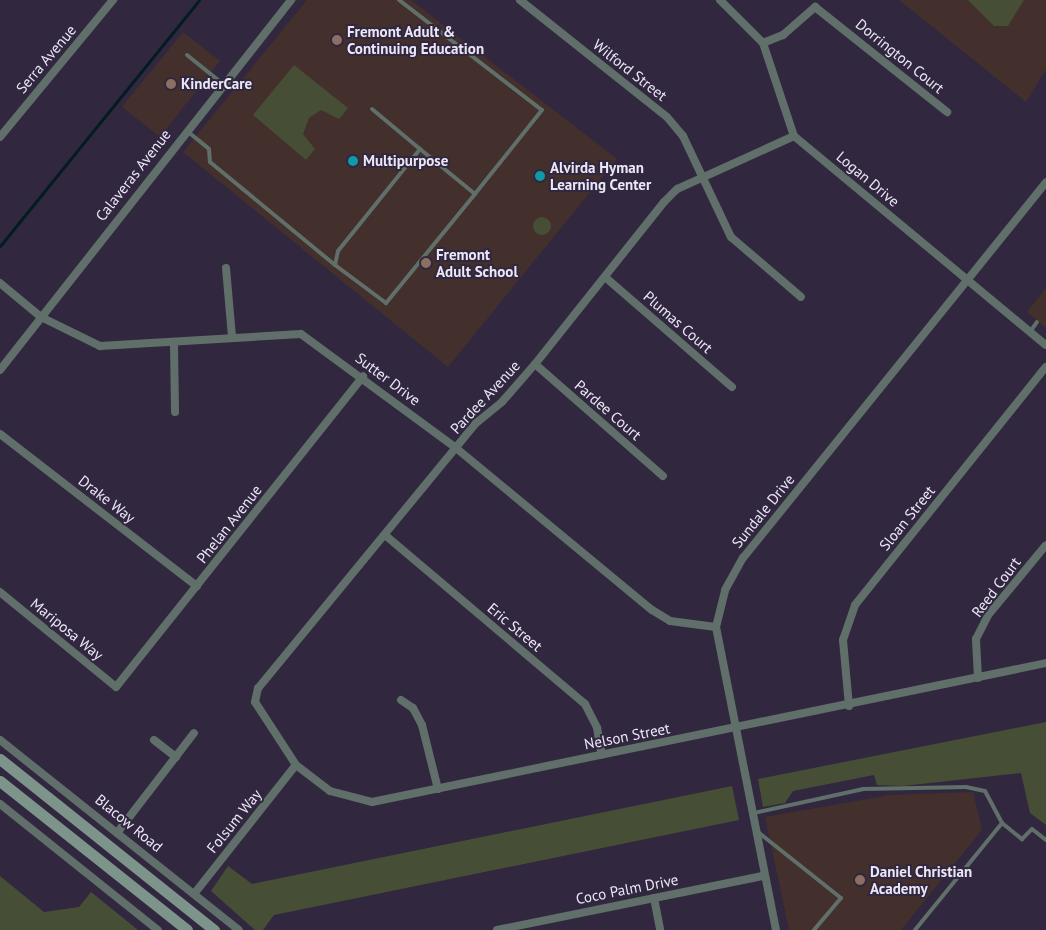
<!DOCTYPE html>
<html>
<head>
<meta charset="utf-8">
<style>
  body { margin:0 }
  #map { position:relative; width:1046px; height:930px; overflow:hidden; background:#312840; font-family:"PT Sans",sans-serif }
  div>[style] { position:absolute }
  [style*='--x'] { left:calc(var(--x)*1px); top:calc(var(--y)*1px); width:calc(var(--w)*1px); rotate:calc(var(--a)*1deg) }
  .education>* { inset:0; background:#432f2b }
  .green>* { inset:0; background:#464e35 }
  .round { border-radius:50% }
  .stream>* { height:3px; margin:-1.5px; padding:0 1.5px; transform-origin:1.5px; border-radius:1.5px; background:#021c20 }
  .service>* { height:4px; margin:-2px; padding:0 2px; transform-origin:2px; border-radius:2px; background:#606f69 }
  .minor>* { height:8px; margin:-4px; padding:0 4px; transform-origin:4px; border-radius:4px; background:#606f69 }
  .secondary>* { height:11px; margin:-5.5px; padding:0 5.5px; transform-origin:5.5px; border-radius:5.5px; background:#7d948b }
  .dots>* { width:14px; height:14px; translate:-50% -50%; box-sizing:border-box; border:2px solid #312840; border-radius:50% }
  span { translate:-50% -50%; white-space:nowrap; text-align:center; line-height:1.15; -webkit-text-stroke:4px #312840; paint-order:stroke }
  .poi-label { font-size:15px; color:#ece7f7; font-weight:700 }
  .left { translate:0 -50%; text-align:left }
  .street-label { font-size:15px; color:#ece7f7 }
</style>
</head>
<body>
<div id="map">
  <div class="education">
    <div style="clip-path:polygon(307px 0,411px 0,617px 159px,448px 367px,183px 152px)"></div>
    <div style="clip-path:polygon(899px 0,1046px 0,1046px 69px,1026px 102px)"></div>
    <div style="clip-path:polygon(183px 32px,220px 61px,160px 137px,122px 107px)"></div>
    <div style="clip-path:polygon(1046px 288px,1046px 328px,1027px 312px)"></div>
    <div style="clip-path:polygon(973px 792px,982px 830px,901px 930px,789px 930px,765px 817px,890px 795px)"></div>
  </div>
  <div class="green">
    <div style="clip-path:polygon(968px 0,1024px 0,1008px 26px,994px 26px)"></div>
    <div style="clip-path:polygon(294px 65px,348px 108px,339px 119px,321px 110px,309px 118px,303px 134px,315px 149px,306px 160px,253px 115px)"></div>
    <div class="round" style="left:533px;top:217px;width:18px;height:18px"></div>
    <div style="clip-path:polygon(1046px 722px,1046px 825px,1030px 813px,1021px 773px,903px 786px,877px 785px,874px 775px,793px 791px,785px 803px,763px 807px,758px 779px)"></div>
    <div style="clip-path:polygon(732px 786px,739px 820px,274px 915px,263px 930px,255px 930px,211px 891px,228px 866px,252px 884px)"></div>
    <div style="clip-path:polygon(0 876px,44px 912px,79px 907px,91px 892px,138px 930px,0 930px)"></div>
  </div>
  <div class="stream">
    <div style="--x:0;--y:246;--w:316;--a:-51"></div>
  </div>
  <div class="service">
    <div style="--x:399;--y:0;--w:180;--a:37.6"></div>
    <div style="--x:542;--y:110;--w:107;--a:128.6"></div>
    <div style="--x:187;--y:55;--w:46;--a:38.9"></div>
    <div style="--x:372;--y:109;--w:62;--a:39.8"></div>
    <div style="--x:187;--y:131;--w:28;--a:39"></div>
    <div style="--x:209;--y:149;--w:13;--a:86"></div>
    <div style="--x:210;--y:162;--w:162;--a:39.5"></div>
    <div style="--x:420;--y:149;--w:71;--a:39.3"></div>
    <div style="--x:475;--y:194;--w:141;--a:129.2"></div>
    <div style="--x:386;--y:303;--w:64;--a:-143.3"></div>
    <div style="--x:335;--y:265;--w:14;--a:-78"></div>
    <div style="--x:338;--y:251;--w:131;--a:-51.2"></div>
    <div style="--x:1030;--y:332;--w:12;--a:-55"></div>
    <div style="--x:754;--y:813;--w:112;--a:-12.4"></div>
    <div style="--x:863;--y:789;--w:103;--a:-1.1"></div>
    <div style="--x:966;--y:787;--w:19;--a:12"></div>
    <div style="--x:985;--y:791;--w:36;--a:62"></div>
    <div style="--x:758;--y:832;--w:106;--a:38.5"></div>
    <div style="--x:841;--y:898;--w:42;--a:130.2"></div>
    <div style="--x:915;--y:930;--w:138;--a:-50.9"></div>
    <div style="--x:1002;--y:823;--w:26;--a:39"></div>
    <div style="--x:1022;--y:839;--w:14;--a:-45"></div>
    <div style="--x:1032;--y:829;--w:18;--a:38"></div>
  </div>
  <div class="minor">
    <div style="--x:520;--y:0;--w:188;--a:38.5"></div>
    <div style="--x:667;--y:117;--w:25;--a:50"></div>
    <div style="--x:683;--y:136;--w:112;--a:64.6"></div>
    <div style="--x:731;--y:237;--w:92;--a:40.6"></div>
    <div style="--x:720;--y:0;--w:61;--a:45"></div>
    <div style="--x:763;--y:43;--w:98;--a:71.6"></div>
    <div style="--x:794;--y:136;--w:327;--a:39.7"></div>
    <div style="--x:763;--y:43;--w:22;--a:-22"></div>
    <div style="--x:783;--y:35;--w:43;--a:-41.2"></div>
    <div style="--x:815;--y:7;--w:169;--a:38.5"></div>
    <div style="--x:794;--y:136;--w:128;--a:155.6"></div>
    <div style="--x:677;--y:189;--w:18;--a:135"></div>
    <div style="--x:664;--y:202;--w:207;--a:128.5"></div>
    <div style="--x:535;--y:364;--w:50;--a:131"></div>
    <div style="--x:502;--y:402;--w:33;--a:141"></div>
    <div style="--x:476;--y:423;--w:343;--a:129.4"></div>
    <div style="--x:258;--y:688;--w:14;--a:102"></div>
    <div style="--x:255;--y:702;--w:75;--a:56.9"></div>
    <div style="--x:296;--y:765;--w:43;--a:37.4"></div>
    <div style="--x:330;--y:791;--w:43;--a:14.7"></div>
    <div style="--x:372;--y:802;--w:688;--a:-11.65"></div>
    <div style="--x:0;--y:137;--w:178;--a:-50.5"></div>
    <div style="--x:226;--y:268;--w:69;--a:85"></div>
    <div style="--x:605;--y:277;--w:168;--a:40.9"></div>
    <div style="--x:0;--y:283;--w:53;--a:39.7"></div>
    <div style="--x:41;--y:317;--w:66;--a:26.2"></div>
    <div style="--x:100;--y:346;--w:201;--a:-3.4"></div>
    <div style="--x:301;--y:334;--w:192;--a:36.3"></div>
    <div style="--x:456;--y:448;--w:254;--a:39.6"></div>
    <div style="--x:652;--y:610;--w:21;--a:31"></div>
    <div style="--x:670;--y:621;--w:46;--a:7.4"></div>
    <div style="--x:174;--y:345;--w:67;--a:89.1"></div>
    <div style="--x:535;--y:364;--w:170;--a:41.2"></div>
    <div style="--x:0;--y:370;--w:471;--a:-51.8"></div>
    <div style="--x:0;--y:434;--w:249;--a:37.7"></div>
    <div style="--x:385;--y:535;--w:262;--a:40.2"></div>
    <div style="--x:585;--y:704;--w:27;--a:63"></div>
    <div style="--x:597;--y:728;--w:27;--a:80"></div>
    <div style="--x:0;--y:592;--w:150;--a:39.3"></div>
    <div style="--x:116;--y:687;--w:397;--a:-51.5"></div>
    <div style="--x:978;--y:678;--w:39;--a:-93"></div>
    <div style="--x:976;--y:639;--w:28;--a:-63"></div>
    <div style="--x:989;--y:614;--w:89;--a:-50.4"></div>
    <div style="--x:401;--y:700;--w:14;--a:34"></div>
    <div style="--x:413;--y:708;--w:19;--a:62"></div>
    <div style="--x:422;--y:725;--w:66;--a:76"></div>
    <div style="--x:849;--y:706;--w:66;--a:-95.2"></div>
    <div style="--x:843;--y:640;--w:37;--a:-71"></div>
    <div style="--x:855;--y:605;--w:305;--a:-51.3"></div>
    <div style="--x:0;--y:740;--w:305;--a:38.5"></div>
    <div style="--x:154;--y:740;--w:28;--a:38"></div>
    <div style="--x:0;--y:804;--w:202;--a:38.6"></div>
    <div style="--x:117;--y:833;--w:126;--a:-52.4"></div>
    <div style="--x:194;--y:894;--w:164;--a:-51.7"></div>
    <div style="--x:654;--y:898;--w:33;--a:79"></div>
    <div style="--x:497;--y:930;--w:271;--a:-11.5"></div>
    <div style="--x:776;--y:930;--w:309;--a:-101.2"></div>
    <div style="--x:716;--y:627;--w:38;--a:-76"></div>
    <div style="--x:725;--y:590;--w:37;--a:-61"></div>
    <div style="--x:743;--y:558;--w:483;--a:-51.1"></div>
  </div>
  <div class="secondary">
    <div style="--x:0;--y:759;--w:274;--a:38.6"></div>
    <div style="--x:0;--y:781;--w:239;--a:38.5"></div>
  </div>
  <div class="dots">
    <div style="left:337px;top:40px;background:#8d6e63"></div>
    <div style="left:171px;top:84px;background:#8d6e63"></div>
    <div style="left:353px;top:161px;background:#0f9aa8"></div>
    <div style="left:540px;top:176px;background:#0f9aa8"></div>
    <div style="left:426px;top:263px;background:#8d6e63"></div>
    <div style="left:860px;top:880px;background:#8d6e63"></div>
  </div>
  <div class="poi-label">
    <span class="left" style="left:347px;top:40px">Fremont Adult &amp;<br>Continuing Education</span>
    <span class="left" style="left:181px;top:84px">KinderCare</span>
    <span class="left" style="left:363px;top:161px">Multipurpose</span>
    <span class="left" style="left:550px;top:176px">Alvirda Hyman<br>Learning Center</span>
    <span class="left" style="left:436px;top:263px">Fremont<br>Adult School</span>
    <span class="left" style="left:870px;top:880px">Daniel Christian<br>Academy</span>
  </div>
  <div class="street-label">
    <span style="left:900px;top:56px;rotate:39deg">Dorrington Court</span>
    <span style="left:46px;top:59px;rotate:-50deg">Serra Avenue</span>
    <span style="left:630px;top:70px;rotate:38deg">Wilford Street</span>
    <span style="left:133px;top:175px;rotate:-52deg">Calaveras Avenue</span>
    <span style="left:868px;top:179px;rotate:40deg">Logan Drive</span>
    <span style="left:678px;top:322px;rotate:41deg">Plumas Court</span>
    <span style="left:388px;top:379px;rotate:37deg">Sutter Drive</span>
    <span style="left:485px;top:397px;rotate:-47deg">Pardee Avenue</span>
    <span style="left:608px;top:410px;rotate:41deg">Pardee Court</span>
    <span style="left:107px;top:499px;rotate:38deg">Drake Way</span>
    <span style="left:763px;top:511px;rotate:-51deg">Sundale Drive</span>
    <span style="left:907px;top:518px;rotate:-51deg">Sloan Street</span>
    <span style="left:229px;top:524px;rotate:-52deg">Phelan Avenue</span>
    <span style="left:996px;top:587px;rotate:-53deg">Reed Court</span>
    <span style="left:515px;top:627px;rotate:40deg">Eric Street</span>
    <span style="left:67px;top:629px;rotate:39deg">Mariposa Way</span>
    <span style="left:627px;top:736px;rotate:-11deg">Nelson Street</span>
    <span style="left:234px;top:821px;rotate:-51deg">Folsum Way</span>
    <span style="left:129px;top:823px;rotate:39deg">Blacow Road</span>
    <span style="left:627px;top:889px;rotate:-11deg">Coco Palm Drive</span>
  </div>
</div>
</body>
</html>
